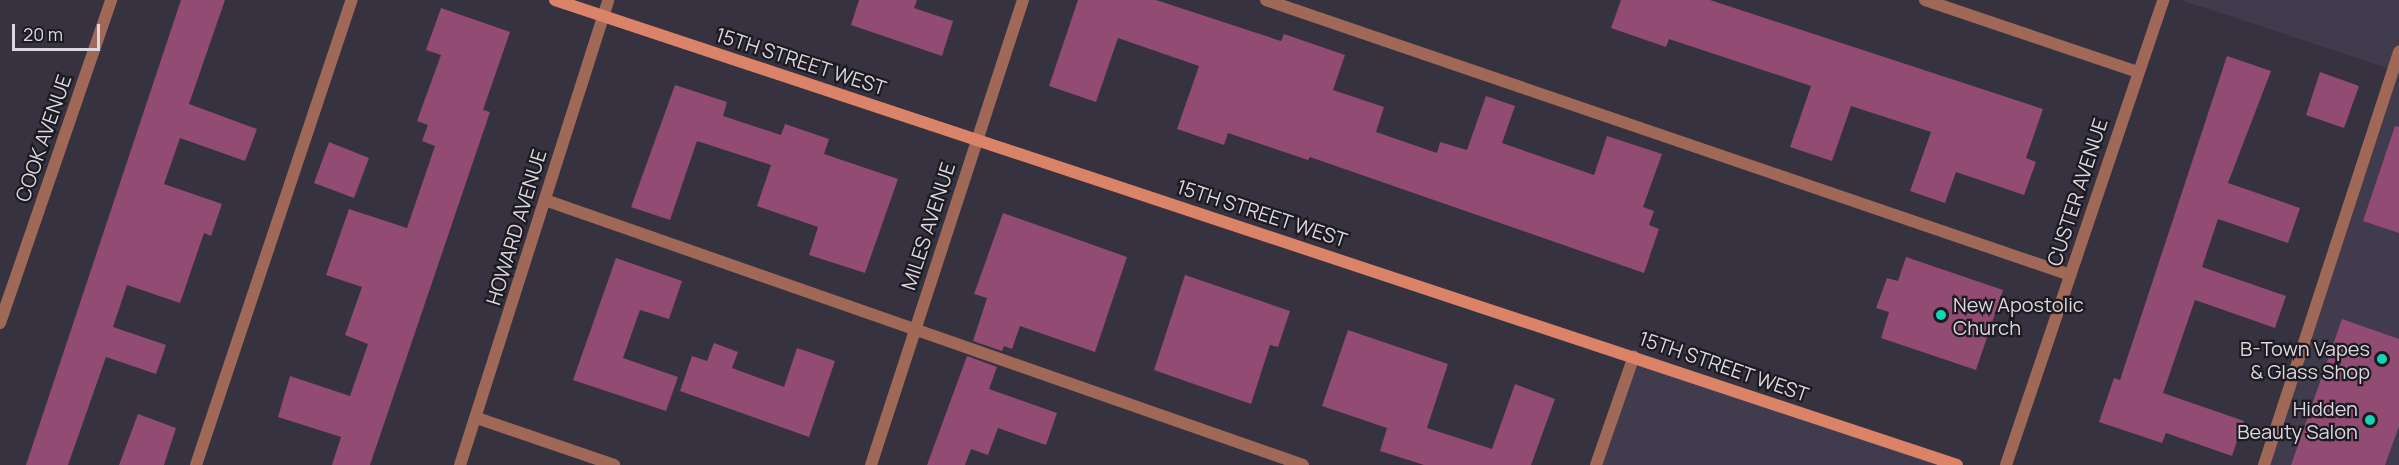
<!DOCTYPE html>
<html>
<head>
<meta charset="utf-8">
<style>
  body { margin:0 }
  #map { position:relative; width:2399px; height:465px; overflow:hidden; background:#363240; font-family:Manrope,sans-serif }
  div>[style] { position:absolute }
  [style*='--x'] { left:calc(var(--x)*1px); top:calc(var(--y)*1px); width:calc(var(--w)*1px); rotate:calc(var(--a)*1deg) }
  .built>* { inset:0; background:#413b4e }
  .building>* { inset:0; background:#924b72 }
  .lane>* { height:12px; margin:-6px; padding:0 6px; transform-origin:6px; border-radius:6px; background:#9f6857 }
  .street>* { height:12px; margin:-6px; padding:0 6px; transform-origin:6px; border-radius:6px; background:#9f6857 }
  .secondary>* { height:12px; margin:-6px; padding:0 6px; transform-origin:6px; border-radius:6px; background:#da8368 }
  .dots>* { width:16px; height:16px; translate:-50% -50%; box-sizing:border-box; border:3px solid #1d1b21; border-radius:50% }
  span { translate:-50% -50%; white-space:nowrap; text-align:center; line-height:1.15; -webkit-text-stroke:4.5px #1d1b21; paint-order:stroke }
  .street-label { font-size:20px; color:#dad7e0 }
  .poi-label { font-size:20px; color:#dad7e0 }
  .left { translate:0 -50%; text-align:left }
  .right { translate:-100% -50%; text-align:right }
  .scale { position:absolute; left:12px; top:24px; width:88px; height:27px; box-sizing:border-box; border:3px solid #dad7e0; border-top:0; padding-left:8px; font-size:18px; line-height:21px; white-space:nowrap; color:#dad7e0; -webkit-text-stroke:4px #1d1b21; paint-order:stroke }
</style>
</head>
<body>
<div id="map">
  <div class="built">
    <div style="clip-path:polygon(2181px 0,2399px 0,2399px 465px,2264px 465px,2393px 70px)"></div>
    <div style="clip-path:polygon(1634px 356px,1950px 465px,1595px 465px)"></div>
  </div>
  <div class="building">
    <div style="clip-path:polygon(181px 0,225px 0,189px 104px,257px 129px,245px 161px,180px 138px,164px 184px,222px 204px,211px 236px,204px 233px,180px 303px,127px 285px,113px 327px,166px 345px,156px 374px,106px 357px,68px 465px,26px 465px)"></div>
    <div style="clip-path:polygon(859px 0,917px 0,914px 8px,953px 21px,942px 56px,851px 25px)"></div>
    <div style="clip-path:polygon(1078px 0,1156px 0,1281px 41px,1284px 34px,1345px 55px,1333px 90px,1384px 107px,1376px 132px,1437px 153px,1440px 142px,1467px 150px,1486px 96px,1515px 106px,1502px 143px,1594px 175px,1607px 136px,1662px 154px,1643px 207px,1654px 211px,1649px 225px,1659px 229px,1644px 273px,1310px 157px,1308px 160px,1228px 133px,1224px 145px,1177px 129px,1199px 66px,1118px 38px,1096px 102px,1049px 86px)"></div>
    <div style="clip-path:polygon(1621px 0,1710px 0,2043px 109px,2026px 158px,2036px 162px,2024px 195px,1956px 172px,1945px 203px,1910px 191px,1931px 132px,1851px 106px,1832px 161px,1790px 147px,1811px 86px,1669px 39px,1666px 47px,1611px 28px)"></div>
    <div style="clip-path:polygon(441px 8px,510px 32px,483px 110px,490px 112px,370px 465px,332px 465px,341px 437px,278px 417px,290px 376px,350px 396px,368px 344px,345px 335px,362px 287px,326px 275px,349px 209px,407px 228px,435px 146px,422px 141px,428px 125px,417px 121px,441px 55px,426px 50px)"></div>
    <div style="clip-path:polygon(2227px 56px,2271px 71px,2228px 183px,2300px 208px,2288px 243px,2218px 219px,2202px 267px,2286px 296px,2275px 328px,2195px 300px,2163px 393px,2244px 421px,2232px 456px,2166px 433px,2162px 443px,2099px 422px,2114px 378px,2120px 380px)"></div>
    <div style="clip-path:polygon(2320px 72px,2359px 86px,2344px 128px,2306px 115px)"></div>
    <div style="clip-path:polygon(675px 85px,727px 102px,723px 116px,781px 135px,785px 124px,829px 139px,824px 154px,898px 179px,865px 273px,809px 255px,818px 227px,757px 206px,771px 165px,697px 141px,670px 220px,631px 207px)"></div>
    <div style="clip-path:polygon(2395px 126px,2399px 127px,2399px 233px,2363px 221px)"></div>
    <div style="clip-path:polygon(329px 142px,369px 158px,354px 198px,314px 183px)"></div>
    <div style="clip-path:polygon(1003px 213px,1127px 257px,1095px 352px,1020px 326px,1012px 349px,1004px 346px,1002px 351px,973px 341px,987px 298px,974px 294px)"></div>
    <div style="clip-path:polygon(1906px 257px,2003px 290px,1976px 370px,1881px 338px,1889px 312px,1876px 308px,1887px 278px,1898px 281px)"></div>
    <div style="clip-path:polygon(616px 258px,682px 281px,669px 319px,640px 310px,623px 358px,678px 377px,666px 411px,573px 380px)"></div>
    <div style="clip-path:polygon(1185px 275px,1290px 311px,1278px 347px,1270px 345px,1251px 404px,1154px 370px)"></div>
    <div style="clip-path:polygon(2342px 319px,2399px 339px,2399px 426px,2385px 465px,2291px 465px)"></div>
    <div style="clip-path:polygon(1348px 330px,1448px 364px,1427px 428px,1492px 449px,1515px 384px,1555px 399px,1531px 465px,1424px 465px,1380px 451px,1387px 428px,1322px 406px)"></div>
    <div style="clip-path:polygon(714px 343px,738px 352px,732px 368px,784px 387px,797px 348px,835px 361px,809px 437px,680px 391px,692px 356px,707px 361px)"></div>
    <div style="clip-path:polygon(967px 356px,997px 367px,989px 389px,1057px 413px,1046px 445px,998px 428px,988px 455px,971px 449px,965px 465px,927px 465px)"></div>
    <div style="clip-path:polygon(138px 414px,176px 428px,164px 465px,119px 465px)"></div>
  </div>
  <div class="lane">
    <div style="--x:1266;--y:0;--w:850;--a:18.88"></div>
    <div style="--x:545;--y:200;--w:803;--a:19.27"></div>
    <div style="--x:196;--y:465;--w:490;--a:-71.5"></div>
    <div style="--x:2264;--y:465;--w:435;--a:-71.9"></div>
  </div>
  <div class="street">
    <div style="--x:1925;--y:0;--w:225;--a:18.7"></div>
    <div style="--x:0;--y:323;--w:342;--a:-71"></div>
    <div style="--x:477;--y:418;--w:145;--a:18.9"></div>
    <div style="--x:460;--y:465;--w:488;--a:-72.3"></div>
    <div style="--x:871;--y:465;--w:489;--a:-71.9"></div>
    <div style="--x:1596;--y:465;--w:115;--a:-70.8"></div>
    <div style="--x:2006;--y:465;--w:491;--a:-71.3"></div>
  </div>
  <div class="secondary">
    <div style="--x:555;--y:0;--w:1477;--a:18.35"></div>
  </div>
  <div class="dots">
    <div style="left:1941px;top:315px;background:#11d5b4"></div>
    <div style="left:2382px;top:359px;background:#11d5b4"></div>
    <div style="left:2370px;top:420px;background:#11d5b4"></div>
  </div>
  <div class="street-label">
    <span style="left:801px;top:61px;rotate:18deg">15TH STREET WEST</span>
    <span style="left:43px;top:138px;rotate:-71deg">COOK AVENUE</span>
    <span style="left:2077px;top:192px;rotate:-72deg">CUSTER AVENUE</span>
    <span style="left:1262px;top:213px;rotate:18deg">15TH STREET WEST</span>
    <span style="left:928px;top:226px;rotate:-72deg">MILES AVENUE</span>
    <span style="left:516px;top:227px;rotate:-73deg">HOWARD AVENUE</span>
    <span style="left:1724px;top:366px;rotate:19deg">15TH STREET WEST</span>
  </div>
  <div class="poi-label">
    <span class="left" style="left:1953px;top:316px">New Apostolic<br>Church</span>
    <span class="right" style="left:2370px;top:360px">B-Town Vapes<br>&amp; Glass Shop</span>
    <span class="right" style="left:2358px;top:420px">Hidden<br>Beauty Salon</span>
  </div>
  <div class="scale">20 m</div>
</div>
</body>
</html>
